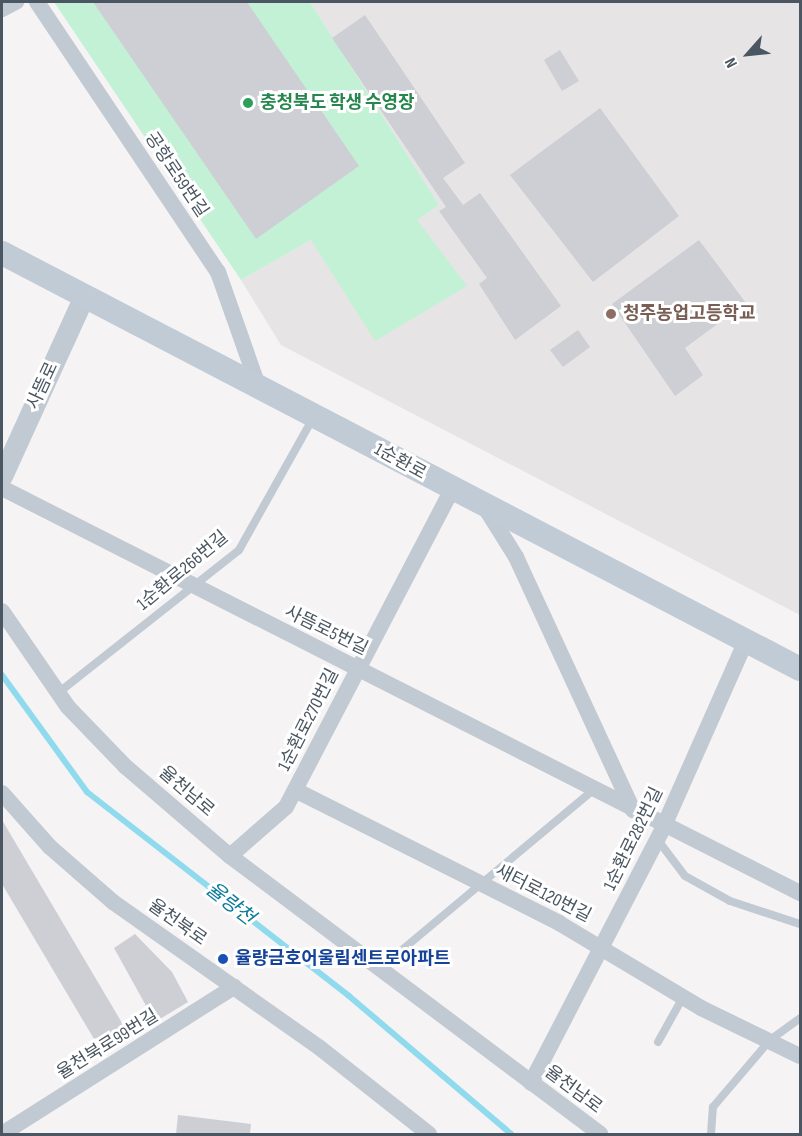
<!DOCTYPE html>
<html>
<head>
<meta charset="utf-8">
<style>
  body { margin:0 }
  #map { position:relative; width:802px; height:1136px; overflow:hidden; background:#f5f3f3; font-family:"Sofia Sans Condensed","Noto Sans KR",sans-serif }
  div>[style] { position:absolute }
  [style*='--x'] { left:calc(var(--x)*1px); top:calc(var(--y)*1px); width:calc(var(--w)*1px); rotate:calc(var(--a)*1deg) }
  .education>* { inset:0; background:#e6e4e5 }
  .green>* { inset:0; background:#c3f1d5 }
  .stream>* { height:6px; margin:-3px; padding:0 3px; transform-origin:3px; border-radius:3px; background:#90daee }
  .building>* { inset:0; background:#cdcfd5 }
  .service>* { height:8px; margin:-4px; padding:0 4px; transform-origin:4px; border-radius:4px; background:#c1cad2 }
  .minor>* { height:16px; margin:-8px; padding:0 8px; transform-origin:8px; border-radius:8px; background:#c1cad2 }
  .tertiary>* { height:21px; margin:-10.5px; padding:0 10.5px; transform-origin:10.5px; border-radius:10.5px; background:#c1cad2 }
  .secondary>* { height:24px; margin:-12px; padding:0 12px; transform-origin:12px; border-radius:12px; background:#c1cbd6 }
  .dots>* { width:16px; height:16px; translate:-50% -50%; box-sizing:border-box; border:3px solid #fff; border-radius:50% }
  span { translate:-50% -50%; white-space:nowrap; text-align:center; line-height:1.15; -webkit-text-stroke:6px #fff; paint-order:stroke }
  .leisure-label { font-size:18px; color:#27864d; font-weight:700 }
  .left { translate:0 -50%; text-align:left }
  .street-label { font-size:18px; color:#4a5661 }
  .education-label { font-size:18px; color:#785e54; font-weight:700 }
  .transit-label { font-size:18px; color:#164399; font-weight:700 }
  .water-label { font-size:20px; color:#0c7c9b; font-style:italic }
  .frame { position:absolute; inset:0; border:3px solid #4a5661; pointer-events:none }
  .north { position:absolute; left:718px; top:24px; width:60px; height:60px; -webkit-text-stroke:4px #fff; paint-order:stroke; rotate:243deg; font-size:16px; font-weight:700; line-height:24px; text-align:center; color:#4a5661 }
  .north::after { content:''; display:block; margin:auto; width:21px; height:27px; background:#4a5661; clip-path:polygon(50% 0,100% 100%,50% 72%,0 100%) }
</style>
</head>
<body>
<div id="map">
  <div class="education">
    <div style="clip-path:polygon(310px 2px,800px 2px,800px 615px,281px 345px,241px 280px,311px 240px,417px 220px,439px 205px)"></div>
  </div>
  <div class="green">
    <div style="clip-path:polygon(54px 2px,310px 2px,439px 205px,417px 220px,467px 286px,375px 341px,311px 240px,241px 280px)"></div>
  </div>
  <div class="stream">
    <div style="--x:2;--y:675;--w:145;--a:54"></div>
    <div style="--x:87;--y:792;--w:332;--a:37.9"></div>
    <div style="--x:349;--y:996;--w:213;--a:40.4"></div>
  </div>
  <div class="building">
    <div style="clip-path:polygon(93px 2px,247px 2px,359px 166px,256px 239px)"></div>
    <div style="clip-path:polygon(365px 15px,465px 163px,443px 178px,463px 205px,480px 193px,561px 306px,515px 340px,479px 284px,487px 278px,439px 211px,446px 207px,332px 38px)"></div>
    <div style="clip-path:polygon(560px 50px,579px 81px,562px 91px,544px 60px)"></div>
    <div style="clip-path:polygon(600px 108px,679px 216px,593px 282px,510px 175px)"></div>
    <div style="clip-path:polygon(699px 240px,746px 303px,685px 348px,703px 375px,675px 396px,612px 304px)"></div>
    <div style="clip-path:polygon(578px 330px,590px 347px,563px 367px,550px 350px)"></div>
    <div style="clip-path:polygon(2px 820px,128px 1033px,100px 1049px,2px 884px)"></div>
    <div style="clip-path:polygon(135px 934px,172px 972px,188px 1002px,155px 1022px,114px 948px)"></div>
    <div style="clip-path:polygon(178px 1115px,251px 1124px,250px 1134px,176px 1134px)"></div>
  </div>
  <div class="service">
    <div style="--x:58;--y:693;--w:231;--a:-38.3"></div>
    <div style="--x:239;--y:550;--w:151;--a:-60.7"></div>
    <div style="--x:657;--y:839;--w:46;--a:52.9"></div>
    <div style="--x:685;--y:876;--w:51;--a:29.1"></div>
    <div style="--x:730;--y:901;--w:74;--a:18.2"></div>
    <div style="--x:378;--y:970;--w:280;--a:-39.9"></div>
    <div style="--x:658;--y:1042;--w:51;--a:-60.9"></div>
    <div style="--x:711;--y:1134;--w:27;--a:-86"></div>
    <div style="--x:713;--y:1107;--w:88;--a:-49.6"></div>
    <div style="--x:770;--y:1040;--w:37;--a:-36"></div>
  </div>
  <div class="minor">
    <div style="--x:37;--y:2;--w:325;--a:56.2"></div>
    <div style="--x:218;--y:272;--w:118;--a:70.6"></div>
    <div style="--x:2;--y:9;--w:16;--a:-27"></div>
    <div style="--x:2;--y:488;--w:895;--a:26.91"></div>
    <div style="--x:486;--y:509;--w:57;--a:58"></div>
    <div style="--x:516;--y:557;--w:279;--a:65.2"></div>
    <div style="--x:2;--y:611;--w:116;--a:55.5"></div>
    <div style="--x:68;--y:707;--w:83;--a:46"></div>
    <div style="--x:126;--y:767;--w:137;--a:40.6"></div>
    <div style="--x:230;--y:856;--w:463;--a:36.9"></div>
    <div style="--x:295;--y:790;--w:296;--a:26.7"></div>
    <div style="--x:559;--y:923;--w:165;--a:30.9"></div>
    <div style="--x:701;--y:1008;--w:110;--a:25.9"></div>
    <div style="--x:2;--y:793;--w:72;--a:48.4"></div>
    <div style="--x:50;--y:847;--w:84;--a:41.1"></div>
    <div style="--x:113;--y:902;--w:253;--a:35.2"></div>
    <div style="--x:320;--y:1048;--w:139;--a:38.3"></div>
    <div style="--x:230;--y:856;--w:74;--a:-41.2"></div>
    <div style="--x:286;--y:807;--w:358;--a:-62.4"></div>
    <div style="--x:531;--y:1083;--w:287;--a:-62.6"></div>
    <div style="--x:663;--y:828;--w:205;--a:-66.1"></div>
    <div style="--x:2;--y:1134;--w:275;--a:-32.4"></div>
  </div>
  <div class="tertiary">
    <div style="--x:2;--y:476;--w:198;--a:-65.5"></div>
  </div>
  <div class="secondary">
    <div style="--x:2;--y:253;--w:900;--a:27.53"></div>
  </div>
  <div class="dots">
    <div style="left:248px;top:103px;background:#2e9e5b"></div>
    <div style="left:611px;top:314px;background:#8d6e63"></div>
    <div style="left:223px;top:959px;background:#1a4fb4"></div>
  </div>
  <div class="leisure-label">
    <span class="left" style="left:260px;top:103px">충청북도 학생 수영장</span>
  </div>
  <div class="street-label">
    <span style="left:176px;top:175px;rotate:56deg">공항로59번길</span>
    <span style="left:43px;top:386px;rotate:-65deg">사뜸로</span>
    <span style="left:400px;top:462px;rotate:29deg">1순환로</span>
    <span style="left:183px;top:571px;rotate:-40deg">1순환로266번길</span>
    <span style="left:326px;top:631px;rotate:26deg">사뜸로5번길</span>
    <span style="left:309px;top:720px;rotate:-63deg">1순환로270번길</span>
    <span style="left:186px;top:792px;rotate:41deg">율천남로</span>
    <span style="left:634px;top:839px;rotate:-64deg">1순환로282번길</span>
    <span style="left:543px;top:894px;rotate:27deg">새터로120번길</span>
    <span style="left:177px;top:923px;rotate:35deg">율천북로</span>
    <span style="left:108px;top:1045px;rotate:-32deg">율천북로99번길</span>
    <span style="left:573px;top:1090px;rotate:37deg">율천남로</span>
  </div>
  <div class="education-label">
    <span class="left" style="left:623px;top:314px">청주농업고등학교</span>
  </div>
  <div class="transit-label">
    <span class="left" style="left:235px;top:959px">율량금호어울림센트로아파트</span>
  </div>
  <div class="water-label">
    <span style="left:230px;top:904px;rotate:38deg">율량천</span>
  </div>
  <div class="frame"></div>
  <div class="north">N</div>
</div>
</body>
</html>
